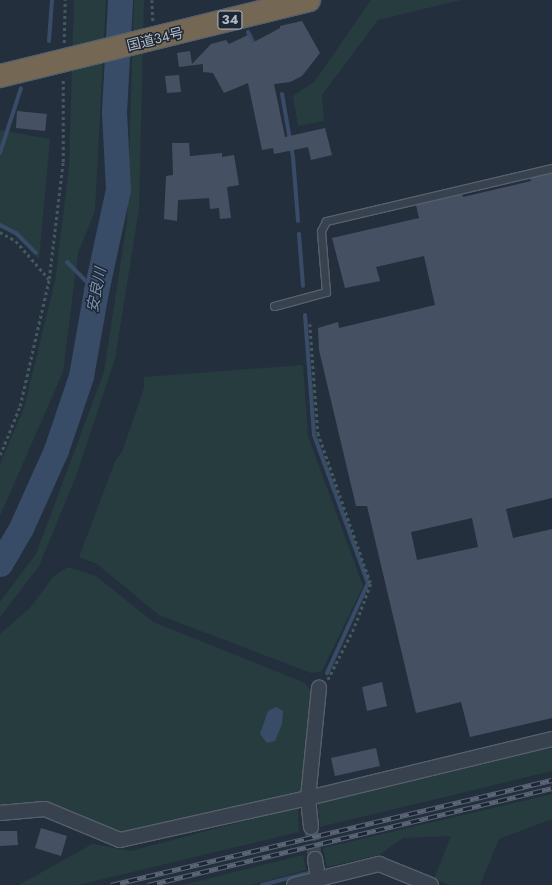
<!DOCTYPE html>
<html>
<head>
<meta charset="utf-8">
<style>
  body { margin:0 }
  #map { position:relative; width:552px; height:885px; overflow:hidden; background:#242f3e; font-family:Jost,"Noto Sans JP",sans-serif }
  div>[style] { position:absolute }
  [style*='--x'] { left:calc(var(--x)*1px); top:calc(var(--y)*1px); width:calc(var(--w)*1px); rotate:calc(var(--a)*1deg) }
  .green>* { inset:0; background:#263c3f }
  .water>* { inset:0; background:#394c67 }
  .stream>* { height:4px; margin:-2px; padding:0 2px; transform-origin:2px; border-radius:2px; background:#394c67 }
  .river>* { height:25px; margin:-12.5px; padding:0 12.5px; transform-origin:12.5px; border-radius:12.5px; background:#394c67 }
  .building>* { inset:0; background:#455162 }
  .street-tunnel>* { height:14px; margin-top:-7px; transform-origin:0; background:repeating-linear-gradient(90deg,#3a4453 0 14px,transparent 0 21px) }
  .path>* { height:2.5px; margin-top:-1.25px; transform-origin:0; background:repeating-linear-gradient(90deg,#44595c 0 3px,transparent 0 6px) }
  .roads { filter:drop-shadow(1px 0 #565f6c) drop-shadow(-1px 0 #565f6c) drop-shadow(0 1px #565f6c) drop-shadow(0 -1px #565f6c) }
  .lane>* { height:7px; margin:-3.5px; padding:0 3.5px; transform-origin:3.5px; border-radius:3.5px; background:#38414e }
  .street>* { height:14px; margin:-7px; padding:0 7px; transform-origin:7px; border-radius:7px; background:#38414e }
  .highway>* { height:22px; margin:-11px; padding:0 11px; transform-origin:11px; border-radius:11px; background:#746855 }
  .rail>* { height:4.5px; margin-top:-2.25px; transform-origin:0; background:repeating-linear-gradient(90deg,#1d2633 0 9px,#5a6575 0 18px); box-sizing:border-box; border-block:1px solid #5a6575 }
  span { translate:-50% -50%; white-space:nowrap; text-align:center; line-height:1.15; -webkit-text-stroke:3px #1d2633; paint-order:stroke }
  .shield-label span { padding:1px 3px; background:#1d2633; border:1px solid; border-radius:3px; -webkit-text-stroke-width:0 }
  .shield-label { font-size:13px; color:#b4bcc9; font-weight:700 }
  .street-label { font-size:14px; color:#b4bcc9 }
  .water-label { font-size:15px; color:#7c92b1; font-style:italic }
</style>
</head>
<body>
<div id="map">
  <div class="green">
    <div style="clip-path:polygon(74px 0,106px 0,95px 211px,78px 253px,63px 372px,0 516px,0 464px,24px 408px,55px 281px,69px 167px)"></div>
    <div style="clip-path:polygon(134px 0,144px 0,139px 209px,115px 359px,76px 476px,39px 566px,0 617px,0 602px,36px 554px,104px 372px,127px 221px)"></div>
    <div style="clip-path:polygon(371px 0,461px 0,378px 20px,322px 95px,324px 121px,298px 126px,293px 96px,315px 81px)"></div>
    <div style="clip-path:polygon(0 130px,50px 139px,39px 259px,17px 236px,0 228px)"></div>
    <div style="clip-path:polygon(303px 365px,308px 436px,363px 586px,322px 671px,311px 673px,159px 615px,97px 564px,79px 557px,116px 459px,122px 452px,144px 388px,144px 377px)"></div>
    <div style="clip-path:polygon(68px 567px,96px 576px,153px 622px,305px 683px,314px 697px,305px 790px,209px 815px,119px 833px,45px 802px,0 808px,0 634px,30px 608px,54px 576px)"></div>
    <div style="clip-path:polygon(552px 747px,552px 771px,320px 827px,318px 802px)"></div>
    <div style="clip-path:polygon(552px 794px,552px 819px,499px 839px,480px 885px,450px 885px,434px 879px,451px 836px,403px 838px,379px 855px,327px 867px,323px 848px)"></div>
    <div style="clip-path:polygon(298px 807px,299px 832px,78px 885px,19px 885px,92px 844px,131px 851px)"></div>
    <div style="clip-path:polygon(303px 855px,306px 870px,251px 885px,183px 885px)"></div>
  </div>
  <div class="water">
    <div style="clip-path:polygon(276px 707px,283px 711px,282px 724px,275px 741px,267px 743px,260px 734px,268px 711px)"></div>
  </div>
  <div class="stream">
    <div style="--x:248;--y:32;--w:16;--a:63"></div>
    <div style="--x:49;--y:41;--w:41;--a:-85.8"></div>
    <div style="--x:282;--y:94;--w:64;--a:80.1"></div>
    <div style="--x:293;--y:157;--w:64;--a:85.5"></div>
    <div style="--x:0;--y:153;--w:68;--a:-72.1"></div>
    <div style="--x:0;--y:225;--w:18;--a:27"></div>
    <div style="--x:16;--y:233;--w:28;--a:45"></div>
    <div style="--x:299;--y:234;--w:52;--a:85.6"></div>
    <div style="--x:67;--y:262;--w:41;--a:45"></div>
    <div style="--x:305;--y:315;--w:120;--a:85.7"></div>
    <div style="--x:314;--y:435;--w:158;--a:70"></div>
    <div style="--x:368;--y:583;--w:99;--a:114.5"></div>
    <div style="--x:262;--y:885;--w:52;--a:-14.6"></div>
    <div style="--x:312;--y:872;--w:3;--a:-90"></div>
  </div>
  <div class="river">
    <div style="--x:0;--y:564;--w:42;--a:-59.7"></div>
    <div style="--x:21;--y:528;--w:85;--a:-65.8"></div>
    <div style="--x:56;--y:450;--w:78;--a:-71.3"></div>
    <div style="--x:81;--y:376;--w:86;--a:-80"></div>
    <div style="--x:96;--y:291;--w:104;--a:-77.8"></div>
    <div style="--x:118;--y:189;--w:77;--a:-93"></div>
    <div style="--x:114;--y:112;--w:112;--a:-86.9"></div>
  </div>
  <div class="building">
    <div style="clip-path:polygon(302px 21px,320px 53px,302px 76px,290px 82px,274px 84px,285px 137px,325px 128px,332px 155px,311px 160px,308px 147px,274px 154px,273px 148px,262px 150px,248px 83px,224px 93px,213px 73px,203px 72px,203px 64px,179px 67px,177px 53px,190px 51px,192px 64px,211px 44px,226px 40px,229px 44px,248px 35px,252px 43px,280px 28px,280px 26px)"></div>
    <div style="clip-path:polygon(179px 75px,181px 92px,167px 93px,165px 76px)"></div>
    <div style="clip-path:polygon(17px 111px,47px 114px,45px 131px,16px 128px)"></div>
    <div style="clip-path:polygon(172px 143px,189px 143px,190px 156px,222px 153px,222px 157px,234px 155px,239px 185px,227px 187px,231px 218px,220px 219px,219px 208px,210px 209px,209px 198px,178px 200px,177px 221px,164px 219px,166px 176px,173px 175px)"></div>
    <div style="clip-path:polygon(evenodd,552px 173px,552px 498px,506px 509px,513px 538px,552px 529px,552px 718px,470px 737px,461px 702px,416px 713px,367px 506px,356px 506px,319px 350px,318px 328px,338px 322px,339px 328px,435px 305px,424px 256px,376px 267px,380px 281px,345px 288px,332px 238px,419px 218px,416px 205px,462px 194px,463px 197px,531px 181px,530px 178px,552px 173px,472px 518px,478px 547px,417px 560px,411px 532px,472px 518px)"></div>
    <div style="clip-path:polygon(382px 682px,387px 706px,367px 711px,362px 687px)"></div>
    <div style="clip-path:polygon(376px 748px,380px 766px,335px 776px,331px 758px)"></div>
    <div style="clip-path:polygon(41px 828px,67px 836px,61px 856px,35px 848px)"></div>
    <div style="clip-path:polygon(0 831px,17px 831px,18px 845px,0 846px)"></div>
  </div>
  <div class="street-tunnel">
    <div style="--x:311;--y:827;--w:32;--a:83"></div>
  </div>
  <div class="path">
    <div style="--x:152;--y:0;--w:22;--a:87"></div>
    <div style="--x:64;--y:43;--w:43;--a:-88.7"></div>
    <div style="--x:0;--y:232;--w:18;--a:29"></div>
    <div style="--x:16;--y:241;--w:50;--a:49"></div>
    <div style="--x:310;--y:324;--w:109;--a:85.8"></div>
    <div style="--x:318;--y:433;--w:160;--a:70.7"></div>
    <div style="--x:371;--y:584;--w:48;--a:110.7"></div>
    <div style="--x:354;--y:629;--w:57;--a:117"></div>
    <div style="--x:0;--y:455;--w:53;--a:-67.8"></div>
    <div style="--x:20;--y:406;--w:130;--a:-77.1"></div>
    <div style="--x:49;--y:279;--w:118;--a:-83.2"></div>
    <div style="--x:63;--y:162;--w:84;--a:-90"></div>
  </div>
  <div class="roads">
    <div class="lane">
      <div style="--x:274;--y:306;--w:54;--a:-15.1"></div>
      <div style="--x:326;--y:292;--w:61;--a:-94.7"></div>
      <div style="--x:321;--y:231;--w:11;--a:-63"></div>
      <div style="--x:326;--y:221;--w:232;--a:-13.2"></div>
    </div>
    <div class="street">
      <div style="--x:0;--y:813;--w:45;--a:-5.1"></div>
      <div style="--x:45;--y:809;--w:81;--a:22.5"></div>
      <div style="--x:120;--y:840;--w:193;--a:-12.6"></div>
      <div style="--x:308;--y:798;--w:251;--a:-13.6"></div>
      <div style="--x:311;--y:827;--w:29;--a:-96"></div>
      <div style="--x:308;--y:798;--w:111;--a:-84.3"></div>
      <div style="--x:315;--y:859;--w:20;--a:81"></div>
      <div style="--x:294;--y:885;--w:88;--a:-13.9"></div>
      <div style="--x:379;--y:864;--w:56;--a:22"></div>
    </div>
    <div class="highway">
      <div style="--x:0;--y:76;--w:318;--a:-13.8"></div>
    </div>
  </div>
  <div class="rail">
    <div style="--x:111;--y:885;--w:453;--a:-13.4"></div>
    <div style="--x:148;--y:885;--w:415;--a:-13.5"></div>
  </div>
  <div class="shield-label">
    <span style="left:230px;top:20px">34</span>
  </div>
  <div class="street-label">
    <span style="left:155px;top:39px;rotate:-14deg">国道34号</span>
  </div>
  <div class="water-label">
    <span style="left:97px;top:290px;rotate:-79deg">安良川</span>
  </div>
</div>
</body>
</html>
